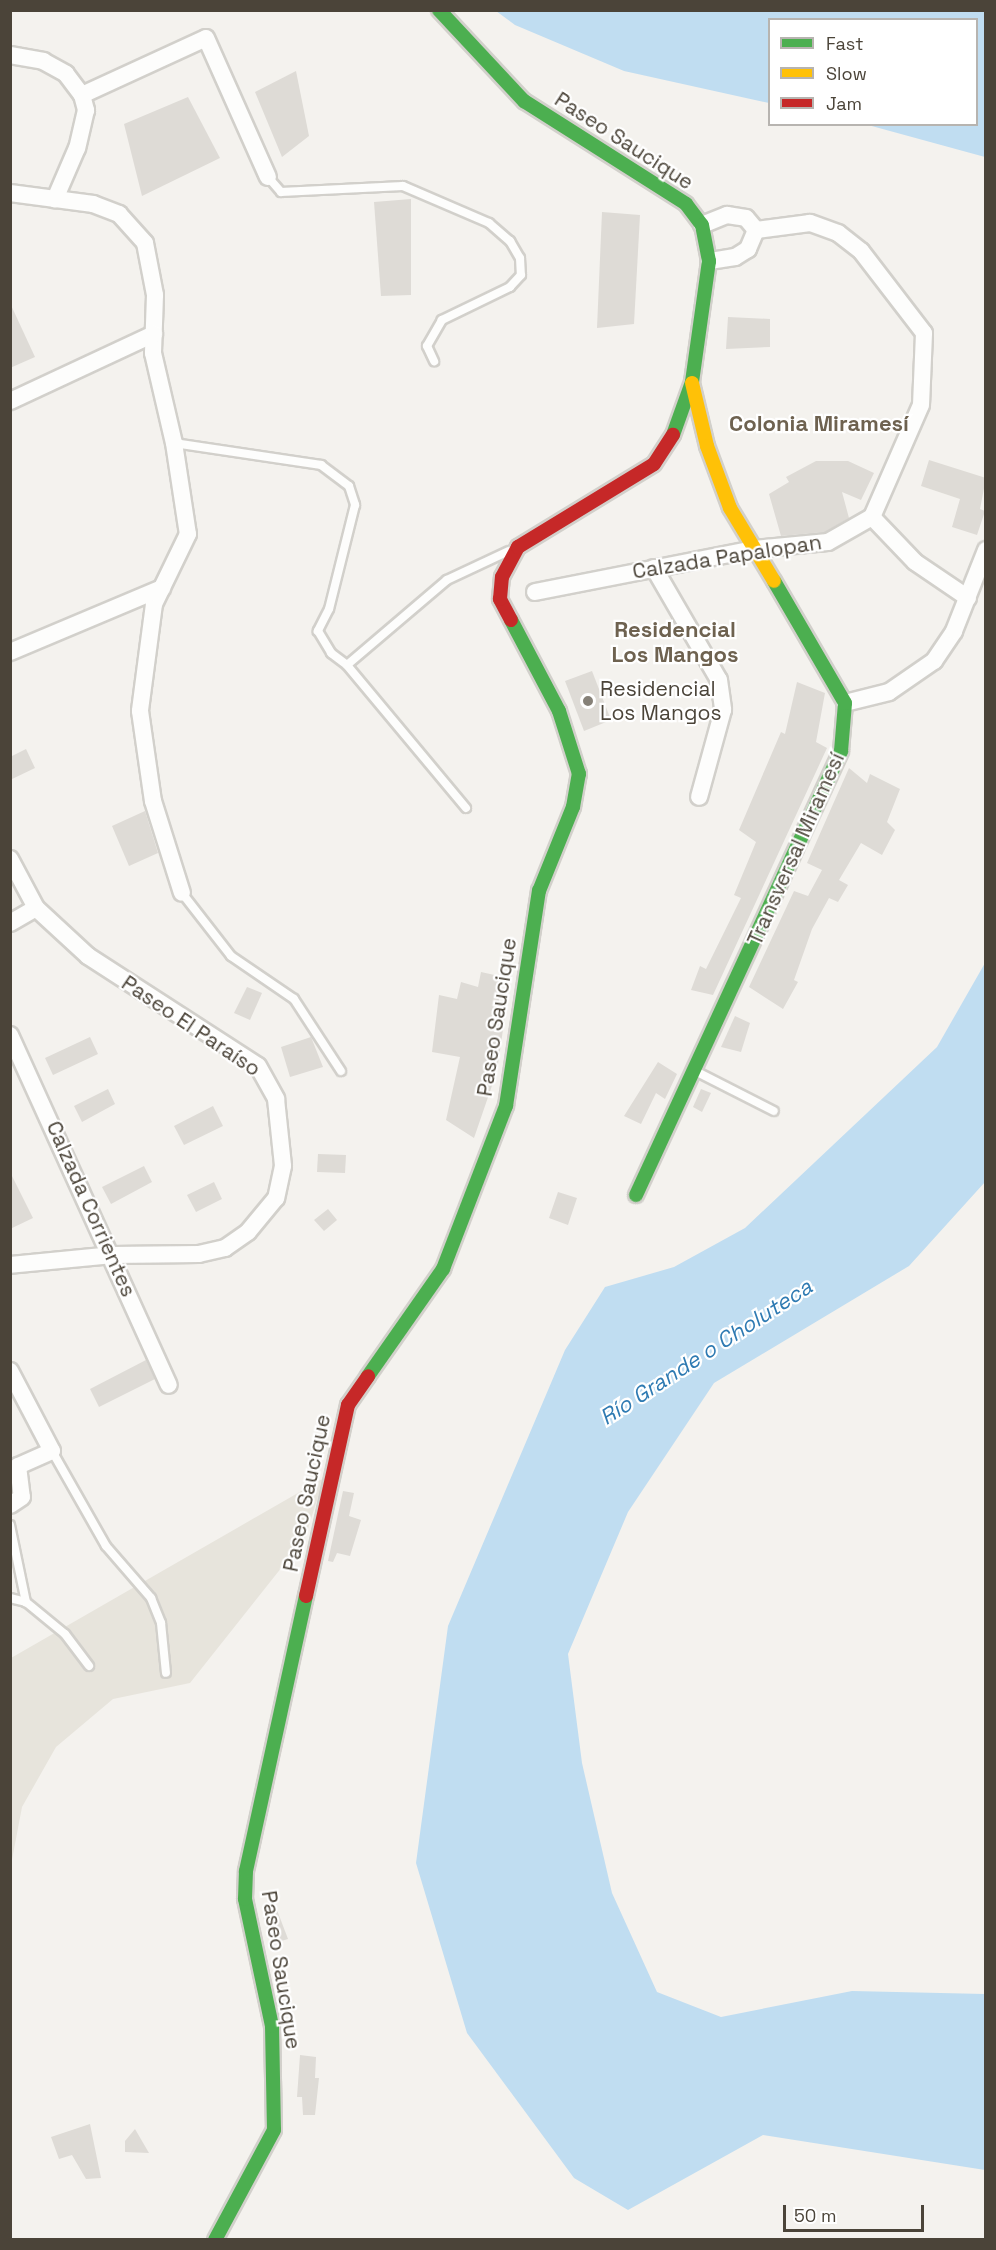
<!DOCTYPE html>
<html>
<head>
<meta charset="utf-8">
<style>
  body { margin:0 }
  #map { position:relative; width:996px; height:2250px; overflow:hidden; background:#f4f2ee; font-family:"Space Grotesk",sans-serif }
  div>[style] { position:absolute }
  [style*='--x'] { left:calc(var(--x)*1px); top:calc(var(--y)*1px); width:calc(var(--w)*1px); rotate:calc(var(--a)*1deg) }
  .residential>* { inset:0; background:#e7e4dc }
  .water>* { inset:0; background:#c0ddf1 }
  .building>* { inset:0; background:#dedbd6 }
  .roads { filter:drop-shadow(2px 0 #d2d0cb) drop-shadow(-2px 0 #d2d0cb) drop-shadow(0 2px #d2d0cb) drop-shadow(0 -2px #d2d0cb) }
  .lane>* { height:8px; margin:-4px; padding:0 4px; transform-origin:4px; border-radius:4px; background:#fdfdfc }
  .street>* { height:16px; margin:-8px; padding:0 8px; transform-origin:8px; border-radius:8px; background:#fdfdfc }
  .fast>* { height:14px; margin:-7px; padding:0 7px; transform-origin:7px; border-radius:7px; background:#4caf50 }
  .slow>* { height:14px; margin:-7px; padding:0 7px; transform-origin:7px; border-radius:7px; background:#ffc107 }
  .jam>* { height:14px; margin:-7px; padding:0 7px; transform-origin:7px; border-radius:7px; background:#c62828 }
  .dots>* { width:16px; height:16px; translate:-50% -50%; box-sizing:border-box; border:3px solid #fff; border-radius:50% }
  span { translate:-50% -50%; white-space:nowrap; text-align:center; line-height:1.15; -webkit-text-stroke:4.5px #fff; paint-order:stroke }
  .street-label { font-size:21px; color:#4b4439 }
  .poi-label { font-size:21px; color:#4b4439 }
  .left { translate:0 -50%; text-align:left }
  .neighbourhood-label { font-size:22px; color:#6e6250; font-weight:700 }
  .water-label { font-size:22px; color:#2e7ab2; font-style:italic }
  .frame { position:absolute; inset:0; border:12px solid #4b4439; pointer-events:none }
  .legend { position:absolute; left:768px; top:18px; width:210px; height:108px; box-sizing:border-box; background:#fff; border:2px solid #b7b4b0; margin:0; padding:8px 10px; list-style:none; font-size:18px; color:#4b4439 }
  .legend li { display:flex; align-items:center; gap:12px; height:30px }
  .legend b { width:30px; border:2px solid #b7b4b0 }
  .scale { position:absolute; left:783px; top:2205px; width:141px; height:27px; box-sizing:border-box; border:3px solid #4b4439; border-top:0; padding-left:8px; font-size:18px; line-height:21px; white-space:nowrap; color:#4b4439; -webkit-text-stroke:4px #fff; paint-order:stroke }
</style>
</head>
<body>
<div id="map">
  <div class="residential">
    <div style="clip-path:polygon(324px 1478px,305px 1538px,190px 1683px,113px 1699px,56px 1747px,22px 1807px,11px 1865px,11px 1658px)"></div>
  </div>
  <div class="water">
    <div style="clip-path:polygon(496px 11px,985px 11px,985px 157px,868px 125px,976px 124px,976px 20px,770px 20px,769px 103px,624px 71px,515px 25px)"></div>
    <div style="clip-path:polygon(985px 963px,985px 1182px,909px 1266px,714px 1383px,628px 1512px,568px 1654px,582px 1763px,612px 1893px,657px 1992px,721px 2017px,852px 1991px,985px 1994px,985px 2170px,763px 2135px,628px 2210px,574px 2178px,467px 2033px,416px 1863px,448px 1626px,565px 1350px,605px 1287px,674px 1267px,745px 1228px,937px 1047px)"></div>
  </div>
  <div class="building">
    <div style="clip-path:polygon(296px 71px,309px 136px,282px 157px,255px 92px)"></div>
    <div style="clip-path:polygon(188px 97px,220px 158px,142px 196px,124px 124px)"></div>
    <div style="clip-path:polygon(411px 199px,411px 295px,381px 296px,374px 202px)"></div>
    <div style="clip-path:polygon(602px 212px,640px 215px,634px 324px,597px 328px)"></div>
    <div style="clip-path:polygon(10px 303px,35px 357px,10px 368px)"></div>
    <div style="clip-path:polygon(728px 317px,770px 319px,770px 347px,726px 349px)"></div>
    <div style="clip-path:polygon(929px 460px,986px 478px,980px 509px,985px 511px,977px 535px,952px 527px,960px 499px,921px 486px)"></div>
    <div style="clip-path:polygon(816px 461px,848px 461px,874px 473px,861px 500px,842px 492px,849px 518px,825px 532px,781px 536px,769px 494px,789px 482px,786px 477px)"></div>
    <div style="clip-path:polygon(592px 671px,611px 720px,584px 731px,565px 681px)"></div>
    <div style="clip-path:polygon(797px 682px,825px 693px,816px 742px,827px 748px,713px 995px,691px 990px,700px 966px,706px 969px,741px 898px,734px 895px,756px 842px,739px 830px,781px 732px,785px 734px)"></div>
    <div style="clip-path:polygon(26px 749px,35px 768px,10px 780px,10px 757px)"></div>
    <div style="clip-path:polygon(849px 768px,867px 783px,870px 774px,900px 789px,887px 822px,895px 830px,882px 855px,861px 843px,839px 880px,848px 885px,838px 902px,829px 898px,812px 929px,794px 980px,798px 982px,783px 1009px,749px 987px,794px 891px,808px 896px,822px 870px,807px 863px)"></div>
    <div style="clip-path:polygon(145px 811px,158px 853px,129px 866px,112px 826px)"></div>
    <div style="clip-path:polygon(481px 972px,499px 976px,499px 1008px,506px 1009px,497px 1071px,474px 1138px,446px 1120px,460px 1057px,432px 1052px,439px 995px,457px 999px,461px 982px,478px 987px)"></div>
    <div style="clip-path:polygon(247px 987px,262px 993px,250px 1020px,234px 1013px)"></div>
    <div style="clip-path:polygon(735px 1016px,750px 1023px,741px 1052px,721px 1047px)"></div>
    <div style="clip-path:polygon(90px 1037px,98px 1054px,53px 1075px,45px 1058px)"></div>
    <div style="clip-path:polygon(311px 1037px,323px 1067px,290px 1077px,281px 1047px)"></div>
    <div style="clip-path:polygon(658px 1062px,677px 1074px,665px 1099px,656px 1093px,641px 1124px,624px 1116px)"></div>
    <div style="clip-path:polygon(108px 1089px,115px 1104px,82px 1122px,74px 1106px)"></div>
    <div style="clip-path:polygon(701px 1089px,711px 1093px,702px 1112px,693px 1107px)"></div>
    <div style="clip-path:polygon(213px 1106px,223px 1126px,184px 1145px,174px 1126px)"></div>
    <div style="clip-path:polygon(318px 1154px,346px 1155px,345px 1173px,317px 1172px)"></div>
    <div style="clip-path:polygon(144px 1166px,152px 1182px,111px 1204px,102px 1187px)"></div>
    <div style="clip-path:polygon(10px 1172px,33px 1218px,10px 1229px)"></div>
    <div style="clip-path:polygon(214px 1182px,222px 1199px,196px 1212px,187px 1195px)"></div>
    <div style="clip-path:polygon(558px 1192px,577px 1198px,568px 1225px,549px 1218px)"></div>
    <div style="clip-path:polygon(328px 1209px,337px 1220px,324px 1231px,314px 1220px)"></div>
    <div style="clip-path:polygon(146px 1360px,155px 1379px,99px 1407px,90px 1389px)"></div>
    <div style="clip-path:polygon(343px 1491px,354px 1493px,349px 1516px,361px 1520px,350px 1556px,337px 1553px,333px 1562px,328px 1561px)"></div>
    <div style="clip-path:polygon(277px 1910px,288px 1939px,274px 1943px,263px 1917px)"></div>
    <div style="clip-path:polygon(300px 2055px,316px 2057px,315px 2078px,319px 2078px,315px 2115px,303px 2115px,302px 2097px,297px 2097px)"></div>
    <div style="clip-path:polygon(90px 2124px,101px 2178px,86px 2179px,72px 2155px,59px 2159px,51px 2137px)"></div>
    <div style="clip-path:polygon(135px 2129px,149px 2153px,125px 2152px,125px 2141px)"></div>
  </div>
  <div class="roads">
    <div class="lane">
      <div style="--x:268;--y:177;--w:20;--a:49"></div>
      <div style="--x:281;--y:192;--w:122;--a:-2.8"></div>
      <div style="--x:403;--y:186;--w:94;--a:23.3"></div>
      <div style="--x:489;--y:223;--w:28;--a:41"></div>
      <div style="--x:510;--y:241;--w:20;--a:60"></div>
      <div style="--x:520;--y:258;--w:17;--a:87"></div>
      <div style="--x:521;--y:275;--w:16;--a:133"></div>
      <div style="--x:510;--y:287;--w:76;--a:154.1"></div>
      <div style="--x:442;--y:320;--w:30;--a:120"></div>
      <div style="--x:427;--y:346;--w:17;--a:65"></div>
      <div style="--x:174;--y:443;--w:149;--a:8.5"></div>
      <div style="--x:321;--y:465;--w:35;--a:37"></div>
      <div style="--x:349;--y:486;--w:20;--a:72"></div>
      <div style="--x:355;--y:505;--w:107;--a:104"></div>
      <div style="--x:329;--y:609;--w:25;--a:117"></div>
      <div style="--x:318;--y:631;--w:26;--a:59"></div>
      <div style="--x:331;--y:653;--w:20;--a:37"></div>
      <div style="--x:466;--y:808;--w:186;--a:-129.8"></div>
      <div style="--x:347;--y:665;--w:131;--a:-40.4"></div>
      <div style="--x:447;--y:580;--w:68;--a:-25.1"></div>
      <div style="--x:182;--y:893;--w:80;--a:52.1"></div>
      <div style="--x:231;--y:956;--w:76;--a:34.3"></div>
      <div style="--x:294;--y:999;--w:86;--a:56.9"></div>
      <div style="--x:697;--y:1072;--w:86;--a:26.9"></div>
      <div style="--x:52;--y:1451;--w:109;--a:60.4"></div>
      <div style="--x:106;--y:1546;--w:69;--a:49.1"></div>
      <div style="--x:151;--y:1598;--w:27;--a:68"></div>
      <div style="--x:161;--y:1623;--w:50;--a:84.3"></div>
      <div style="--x:10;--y:1525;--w:79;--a:78.3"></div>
      <div style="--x:26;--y:1602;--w:50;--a:39.4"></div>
      <div style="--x:65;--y:1634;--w:40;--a:53"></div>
      <div style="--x:10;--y:1598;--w:16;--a:14"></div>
    </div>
    <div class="street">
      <div style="--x:10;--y:55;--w:34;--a:10"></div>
      <div style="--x:43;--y:61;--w:26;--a:29"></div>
      <div style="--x:66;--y:74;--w:26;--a:53"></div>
      <div style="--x:82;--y:95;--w:16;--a:75"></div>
      <div style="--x:86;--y:110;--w:39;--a:103"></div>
      <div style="--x:77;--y:148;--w:56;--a:113.3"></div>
      <div style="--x:82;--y:95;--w:136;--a:-24.7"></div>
      <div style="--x:206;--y:38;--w:152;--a:66"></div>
      <div style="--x:10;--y:193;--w:84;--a:7.5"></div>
      <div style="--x:93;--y:204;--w:28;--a:21"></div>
      <div style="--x:119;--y:214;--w:39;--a:48"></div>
      <div style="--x:145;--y:243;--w:53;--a:79.1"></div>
      <div style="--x:155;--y:295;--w:58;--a:92"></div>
      <div style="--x:153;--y:353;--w:92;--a:76.9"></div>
      <div style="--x:174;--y:443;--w:92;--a:81.3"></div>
      <div style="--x:188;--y:534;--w:78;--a:115.9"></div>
      <div style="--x:154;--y:604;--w:108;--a:97.5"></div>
      <div style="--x:140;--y:711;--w:91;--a:81.8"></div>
      <div style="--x:153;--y:801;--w:96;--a:72.5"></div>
      <div style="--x:702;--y:225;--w:27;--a:-22"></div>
      <div style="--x:727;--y:215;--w:19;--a:9"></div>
      <div style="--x:746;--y:218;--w:16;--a:50"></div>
      <div style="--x:10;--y:401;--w:159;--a:-25"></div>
      <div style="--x:872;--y:517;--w:62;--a:46.3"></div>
      <div style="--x:915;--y:562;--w:64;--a:34.2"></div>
      <div style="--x:654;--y:568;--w:129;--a:59.9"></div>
      <div style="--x:719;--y:680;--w:30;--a:82"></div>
      <div style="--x:723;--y:710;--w:90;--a:105.4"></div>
      <div style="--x:535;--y:592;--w:223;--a:-11.1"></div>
      <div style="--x:754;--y:549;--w:74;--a:-5.4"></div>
      <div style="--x:828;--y:542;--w:51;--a:-29.6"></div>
      <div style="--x:872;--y:517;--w:122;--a:-66.4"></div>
      <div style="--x:921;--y:405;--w:72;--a:-87.6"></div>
      <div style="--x:924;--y:333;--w:103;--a:-127.5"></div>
      <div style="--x:861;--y:251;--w:29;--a:-142"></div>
      <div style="--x:838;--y:233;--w:30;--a:-160"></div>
      <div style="--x:810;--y:223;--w:54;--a:172.6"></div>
      <div style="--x:756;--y:230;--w:21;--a:113"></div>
      <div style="--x:748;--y:249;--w:15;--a:148"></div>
      <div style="--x:735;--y:257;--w:26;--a:171"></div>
      <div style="--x:10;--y:652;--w:165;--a:-22.8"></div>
      <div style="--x:845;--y:703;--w:45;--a:-14"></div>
      <div style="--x:889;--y:692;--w:55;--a:-34.6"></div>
      <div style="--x:934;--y:661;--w:36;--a:-56"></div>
      <div style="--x:954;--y:631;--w:87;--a:-68.4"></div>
      <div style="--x:10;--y:859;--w:55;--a:62"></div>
      <div style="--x:36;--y:908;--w:71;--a:42.7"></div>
      <div style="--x:88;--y:956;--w:202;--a:32.9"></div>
      <div style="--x:258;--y:1066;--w:38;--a:61"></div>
      <div style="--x:276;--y:1099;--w:67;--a:84"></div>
      <div style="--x:283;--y:1166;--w:33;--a:102"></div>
      <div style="--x:276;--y:1198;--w:44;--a:129.5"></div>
      <div style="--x:248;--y:1232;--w:28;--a:145"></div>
      <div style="--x:225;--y:1248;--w:27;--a:167"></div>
      <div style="--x:199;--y:1254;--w:86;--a:179.3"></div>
      <div style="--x:113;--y:1255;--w:103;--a:174.5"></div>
      <div style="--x:10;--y:923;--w:30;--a:-30"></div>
      <div style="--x:10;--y:1035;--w:384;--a:65.6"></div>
      <div style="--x:10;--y:1371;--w:90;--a:62.3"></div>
      <div style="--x:52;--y:1451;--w:37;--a:156"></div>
      <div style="--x:18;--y:1466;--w:31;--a:83"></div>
      <div style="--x:22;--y:1497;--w:14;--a:146"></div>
    </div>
    <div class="fast">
      <div style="--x:439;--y:10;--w:125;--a:47"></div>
      <div style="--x:524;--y:101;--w:192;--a:32.4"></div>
      <div style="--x:686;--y:204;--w:26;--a:53"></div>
      <div style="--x:702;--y:225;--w:37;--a:79"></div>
      <div style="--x:709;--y:261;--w:122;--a:98"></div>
      <div style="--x:692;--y:382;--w:56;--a:109.7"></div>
      <div style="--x:636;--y:1195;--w:489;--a:-65.2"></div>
      <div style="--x:841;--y:751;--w:48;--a:-85.2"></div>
      <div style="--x:845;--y:703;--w:141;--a:-120.2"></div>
      <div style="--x:368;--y:1376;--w:131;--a:-55"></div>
      <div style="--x:443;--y:1269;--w:175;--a:-68.9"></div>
      <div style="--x:506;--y:1106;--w:218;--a:-81.3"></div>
      <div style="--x:539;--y:891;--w:91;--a:-68"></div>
      <div style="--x:573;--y:807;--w:34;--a:-80"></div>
      <div style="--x:579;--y:774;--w:66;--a:-107.6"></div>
      <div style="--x:559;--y:711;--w:103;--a:-117.8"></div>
      <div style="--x:215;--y:2240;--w:125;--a:-61.8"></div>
      <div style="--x:274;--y:2130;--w:104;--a:-91.1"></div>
      <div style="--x:272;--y:2026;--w:130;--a:-102"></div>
      <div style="--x:245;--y:1899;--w:28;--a:-88"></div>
      <div style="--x:246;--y:1871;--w:281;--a:-77.7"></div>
    </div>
    <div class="slow">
      <div style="--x:692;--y:383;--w:65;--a:76.6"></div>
      <div style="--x:707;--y:446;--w:66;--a:69.6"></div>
      <div style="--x:730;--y:508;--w:85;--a:58.9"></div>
    </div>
    <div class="jam">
      <div style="--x:511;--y:620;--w:24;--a:-118"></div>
      <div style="--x:500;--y:599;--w:22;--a:-85"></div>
      <div style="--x:502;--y:577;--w:34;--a:-62"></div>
      <div style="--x:518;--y:547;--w:159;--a:-31.4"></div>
      <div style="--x:654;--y:464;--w:35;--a:-57"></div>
      <div style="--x:306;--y:1596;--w:196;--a:-77.6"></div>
      <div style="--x:348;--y:1405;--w:35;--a:-55"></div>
    </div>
  </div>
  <div class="dots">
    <div style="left:588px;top:701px;background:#868178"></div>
  </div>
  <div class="street-label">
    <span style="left:624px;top:141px;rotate:33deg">Paseo Saucique</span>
    <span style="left:727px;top:557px;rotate:-9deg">Calzada Papalopan</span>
    <span style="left:796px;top:849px;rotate:-66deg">Transversal Miramesí</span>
    <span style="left:497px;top:1017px;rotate:-81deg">Paseo Saucique</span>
    <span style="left:191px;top:1026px;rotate:34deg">Paseo El Paraíso</span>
    <span style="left:91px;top:1209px;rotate:66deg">Calzada Corrientes</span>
    <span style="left:307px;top:1493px;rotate:-78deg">Paseo Saucique</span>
    <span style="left:281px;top:1970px;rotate:81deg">Paseo Saucique</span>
  </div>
  <div class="poi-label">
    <span class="left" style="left:600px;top:701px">Residencial<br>Los Mangos</span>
  </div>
  <div class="neighbourhood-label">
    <span style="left:819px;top:424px">Colonia Miramesí</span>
    <span style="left:675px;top:642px">Residencial<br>Los Mangos</span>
  </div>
  <div class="water-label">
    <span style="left:706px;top:1352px;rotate:-33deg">Río Grande o Choluteca</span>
  </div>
  <div class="frame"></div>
  <ul class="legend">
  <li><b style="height:8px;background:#4caf50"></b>Fast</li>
  <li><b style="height:8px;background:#ffc107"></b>Slow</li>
  <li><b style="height:8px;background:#c62828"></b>Jam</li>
  </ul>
  <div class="scale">50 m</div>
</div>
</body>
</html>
